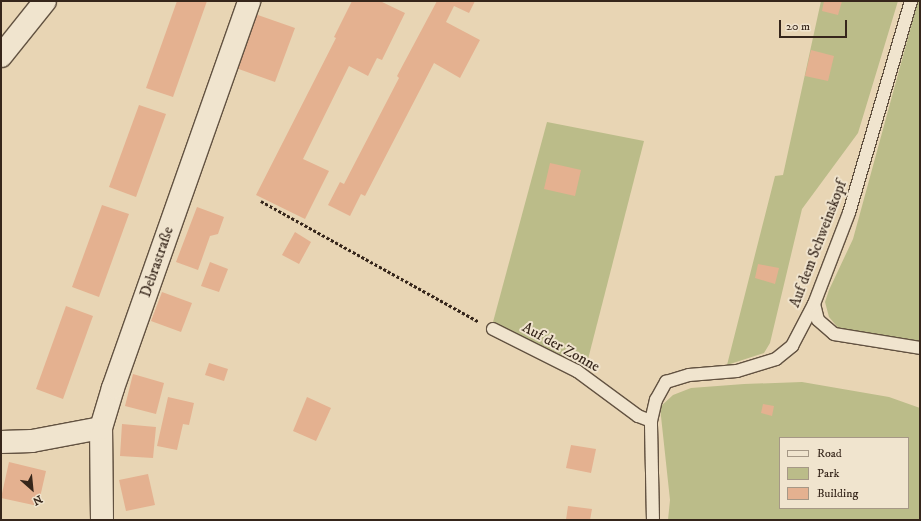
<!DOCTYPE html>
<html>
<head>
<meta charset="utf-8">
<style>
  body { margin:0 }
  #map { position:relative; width:921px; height:521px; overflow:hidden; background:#e8d5b4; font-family:"IM FELL DW Pica",serif }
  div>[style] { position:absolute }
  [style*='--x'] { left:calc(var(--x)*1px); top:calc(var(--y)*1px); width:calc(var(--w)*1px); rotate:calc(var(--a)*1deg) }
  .green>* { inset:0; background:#bbbc89 }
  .building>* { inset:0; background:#e4b190 }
  .path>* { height:2.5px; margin-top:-1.25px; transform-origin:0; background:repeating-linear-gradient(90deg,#36261b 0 3px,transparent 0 5px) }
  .roads { filter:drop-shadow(1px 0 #625241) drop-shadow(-1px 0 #625241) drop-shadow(0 1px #625241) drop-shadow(0 -1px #625241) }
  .service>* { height:12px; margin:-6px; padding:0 6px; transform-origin:6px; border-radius:6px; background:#f0e4ce }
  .minor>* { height:22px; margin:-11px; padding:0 11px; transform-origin:11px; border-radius:11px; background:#f0e4ce }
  span { translate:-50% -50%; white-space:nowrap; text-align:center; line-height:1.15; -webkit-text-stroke:4px #f0e4ce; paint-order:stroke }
  .street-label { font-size:15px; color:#36261b }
  .frame { position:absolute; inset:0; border:2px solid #36261b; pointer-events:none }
  .legend { position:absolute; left:779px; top:437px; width:130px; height:72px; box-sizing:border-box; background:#f0e4ce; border:1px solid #a69886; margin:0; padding:5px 7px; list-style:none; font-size:12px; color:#36261b }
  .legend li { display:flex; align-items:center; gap:8px; height:20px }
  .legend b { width:20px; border:1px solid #a69886 }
  .north { position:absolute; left:12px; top:469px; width:40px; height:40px; -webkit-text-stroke:3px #f0e4ce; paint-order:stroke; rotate:153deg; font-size:11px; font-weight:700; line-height:16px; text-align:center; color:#36261b }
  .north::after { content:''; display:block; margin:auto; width:14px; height:18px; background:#36261b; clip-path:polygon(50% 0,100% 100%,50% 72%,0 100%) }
  .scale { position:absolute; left:779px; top:20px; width:68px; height:18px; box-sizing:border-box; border:2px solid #36261b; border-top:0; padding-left:5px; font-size:12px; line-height:14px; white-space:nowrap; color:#36261b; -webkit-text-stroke:3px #f0e4ce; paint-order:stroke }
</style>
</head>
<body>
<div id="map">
  <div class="green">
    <div style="clip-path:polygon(821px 1px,898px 1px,858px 133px,802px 209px,770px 343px,764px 353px,727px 365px,775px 176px,783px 175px)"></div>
    <div style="clip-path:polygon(918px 1px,920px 1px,920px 345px,840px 330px,829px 317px,825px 302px,829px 290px,853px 239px)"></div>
    <div style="clip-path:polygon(547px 122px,644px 141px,586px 367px,493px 322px)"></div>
    <div style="clip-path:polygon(evenodd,802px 382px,889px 397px,920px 408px,920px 520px,668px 520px,670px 500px,660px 407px,673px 395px,691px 388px,744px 384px,802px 382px,780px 438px,908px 438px,908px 508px,780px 508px,780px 438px)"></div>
  </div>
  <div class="building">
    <div style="clip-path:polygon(177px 1px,207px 1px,173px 97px,146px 88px)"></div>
    <div style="clip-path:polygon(352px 1px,380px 1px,405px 13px,382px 60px,377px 58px,368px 76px,349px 66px,303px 159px,329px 171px,305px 219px,256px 195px,336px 38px,334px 37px)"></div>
    <div style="clip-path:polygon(437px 1px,475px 1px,469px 13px,454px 6px,446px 22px,480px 40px,460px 78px,434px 63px,365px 196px,361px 194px,350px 216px,328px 205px,340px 182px,344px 184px,399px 78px,397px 76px)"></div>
    <div style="clip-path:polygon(824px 1px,842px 1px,838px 15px,822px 11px)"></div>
    <div style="clip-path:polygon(255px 14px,295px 28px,275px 82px,236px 68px)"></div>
    <div style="clip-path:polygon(811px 50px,834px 56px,828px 81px,805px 76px)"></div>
    <div style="clip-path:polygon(139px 105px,166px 114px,136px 197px,109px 187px)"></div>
    <div style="clip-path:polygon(550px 163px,581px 170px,575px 196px,544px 189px)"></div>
    <div style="clip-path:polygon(102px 205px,129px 214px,99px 297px,72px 287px)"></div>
    <div style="clip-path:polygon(197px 207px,224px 217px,218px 234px,210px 236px,198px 270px,176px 262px)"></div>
    <div style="clip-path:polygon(295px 232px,311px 242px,299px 264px,282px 255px)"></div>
    <div style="clip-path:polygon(210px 262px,228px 269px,219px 292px,201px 286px)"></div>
    <div style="clip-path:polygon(758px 264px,779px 268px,775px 284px,755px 278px)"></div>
    <div style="clip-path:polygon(162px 292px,192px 303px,181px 332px,151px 321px)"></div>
    <div style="clip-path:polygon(66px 306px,93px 316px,63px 399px,36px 389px)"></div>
    <div style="clip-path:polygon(209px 363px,228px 369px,224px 381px,205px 375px)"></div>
    <div style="clip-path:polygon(133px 374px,164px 383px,156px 414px,125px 406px)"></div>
    <div style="clip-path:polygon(168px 397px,194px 403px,189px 425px,183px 424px,177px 450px,157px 446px)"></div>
    <div style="clip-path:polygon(307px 397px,331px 408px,316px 441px,293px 431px)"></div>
    <div style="clip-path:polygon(763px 404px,774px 406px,772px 416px,761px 413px)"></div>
    <div style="clip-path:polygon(122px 424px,156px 427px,153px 458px,120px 456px)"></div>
    <div style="clip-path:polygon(571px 445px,596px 449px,591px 473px,566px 468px)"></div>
    <div style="clip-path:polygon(9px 462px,46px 471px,38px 506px,1px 498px)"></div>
    <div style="clip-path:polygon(148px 474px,155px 505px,126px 511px,119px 480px)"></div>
    <div style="clip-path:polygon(568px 506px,592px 509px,590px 520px,566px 520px)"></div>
  </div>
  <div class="path">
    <div style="--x:261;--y:201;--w:249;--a:29"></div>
  </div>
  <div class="roads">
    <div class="service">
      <div style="--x:814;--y:304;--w:16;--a:76"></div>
      <div style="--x:818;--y:320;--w:21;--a:41"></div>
      <div style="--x:834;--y:334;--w:87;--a:9.2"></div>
      <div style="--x:493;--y:329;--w:94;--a:26.6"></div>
      <div style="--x:577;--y:371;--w:76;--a:36.4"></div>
      <div style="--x:638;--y:416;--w:14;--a:21"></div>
      <div style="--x:653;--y:520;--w:99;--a:-91.2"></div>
      <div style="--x:651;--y:421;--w:22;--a:-77"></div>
      <div style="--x:656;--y:400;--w:21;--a:-61"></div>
      <div style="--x:666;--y:382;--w:24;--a:-17"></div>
      <div style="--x:689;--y:375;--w:48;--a:-4.8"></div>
      <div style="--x:737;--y:371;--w:41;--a:-17.1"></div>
      <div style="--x:776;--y:359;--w:21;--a:-39"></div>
      <div style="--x:792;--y:346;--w:47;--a:-62.4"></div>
      <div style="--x:814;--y:304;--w:97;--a:-69"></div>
      <div style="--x:849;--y:213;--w:221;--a:-73.7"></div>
    </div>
    <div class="minor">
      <div style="--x:1;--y:56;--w:70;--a:-51.3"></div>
      <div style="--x:1;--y:442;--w:31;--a:-2"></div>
      <div style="--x:32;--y:441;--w:70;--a:-10.7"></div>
      <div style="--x:102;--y:520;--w:92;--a:-90.6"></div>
      <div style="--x:101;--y:428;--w:42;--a:-73.3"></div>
      <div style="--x:113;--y:388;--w:410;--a:-70.6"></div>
    </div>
  </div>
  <div class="street-label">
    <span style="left:818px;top:244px;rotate:-69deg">Auf dem Schweinskopf</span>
    <span style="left:157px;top:262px;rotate:-71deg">Debrastraße</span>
    <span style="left:561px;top:347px;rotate:29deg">Auf der Zonne</span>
  </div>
  <div class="frame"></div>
  <ul class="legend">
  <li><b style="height:5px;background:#f0e4ce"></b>Road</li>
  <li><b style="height:11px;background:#bbbc89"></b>Park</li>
  <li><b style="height:11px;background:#e4b190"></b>Building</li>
  </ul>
  <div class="north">N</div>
  <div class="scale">20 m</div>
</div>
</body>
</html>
